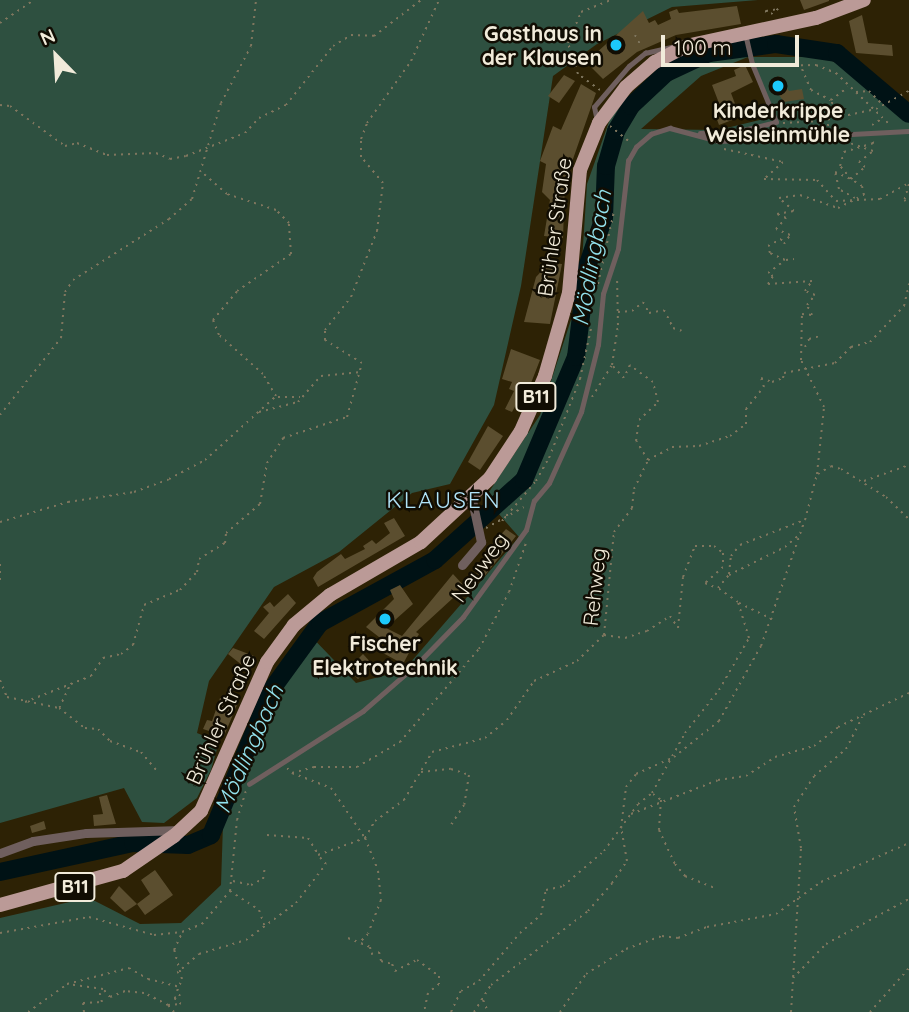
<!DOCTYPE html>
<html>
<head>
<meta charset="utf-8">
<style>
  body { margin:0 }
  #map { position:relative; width:909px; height:1012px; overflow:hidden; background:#2d2205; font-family:Quicksand,sans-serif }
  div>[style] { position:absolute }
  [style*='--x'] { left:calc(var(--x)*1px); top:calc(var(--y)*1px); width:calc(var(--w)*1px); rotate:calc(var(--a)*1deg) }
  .green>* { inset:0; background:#2e5040 }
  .river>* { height:18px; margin:-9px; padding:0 9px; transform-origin:9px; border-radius:9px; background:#001215 }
  .building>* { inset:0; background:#5b4e2f }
  .path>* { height:2px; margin-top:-1px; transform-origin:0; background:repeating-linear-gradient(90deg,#7f765e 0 2px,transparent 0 7px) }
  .lane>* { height:4.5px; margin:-2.25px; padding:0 2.25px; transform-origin:2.25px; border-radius:2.25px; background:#6f5f5e }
  .street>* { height:9px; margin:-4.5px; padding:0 4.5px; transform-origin:4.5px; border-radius:4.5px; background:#6f5f5e }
  .primary>* { height:14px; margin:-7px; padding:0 7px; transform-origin:7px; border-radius:7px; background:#bb9a97 }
  .dots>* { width:19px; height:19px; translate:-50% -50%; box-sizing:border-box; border:4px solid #110d03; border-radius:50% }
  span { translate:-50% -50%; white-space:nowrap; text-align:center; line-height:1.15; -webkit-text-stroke:5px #110d03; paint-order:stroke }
  .shield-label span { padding:2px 5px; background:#110d03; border:2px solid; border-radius:5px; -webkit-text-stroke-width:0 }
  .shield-label { font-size:19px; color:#f1ebda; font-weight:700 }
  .poi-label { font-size:21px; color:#f1ebda; font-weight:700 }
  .right { translate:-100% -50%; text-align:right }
  .street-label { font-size:21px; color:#f1ebda }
  .water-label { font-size:23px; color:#92e1ec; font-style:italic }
  .neighbourhood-label { font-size:23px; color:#b1e4f9; letter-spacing:2px }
  .north { position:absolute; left:21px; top:21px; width:70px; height:70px; -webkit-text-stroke:5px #110d03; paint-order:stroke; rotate:336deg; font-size:19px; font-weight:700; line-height:28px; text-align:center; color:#f1ebda }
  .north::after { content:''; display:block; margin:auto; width:24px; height:32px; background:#f1ebda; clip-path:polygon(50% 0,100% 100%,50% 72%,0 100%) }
  .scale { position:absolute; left:661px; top:35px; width:138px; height:32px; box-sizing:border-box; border:4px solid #f1ebda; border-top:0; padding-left:9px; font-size:21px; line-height:24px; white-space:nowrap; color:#f1ebda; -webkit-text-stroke:5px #110d03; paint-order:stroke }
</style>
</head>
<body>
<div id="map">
  <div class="green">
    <div style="clip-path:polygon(0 0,758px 0,672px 7px,597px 44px,553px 76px,521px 286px,494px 405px,450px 484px,412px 493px,339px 552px,274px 587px,209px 681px,197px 733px,219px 742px,211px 770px,197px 798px,164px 823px,142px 822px,124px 788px,0 823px)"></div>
    <div style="clip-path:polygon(evenodd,742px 44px,748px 57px,824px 57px,848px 69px,895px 111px,909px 112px,909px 1012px,0 1012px,0 918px,74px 901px,95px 901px,140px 924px,181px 923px,221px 885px,224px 793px,272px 681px,306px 631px,356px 683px,394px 673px,410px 663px,519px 537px,485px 498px,540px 415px,580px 292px,587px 184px,611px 116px,646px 84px,701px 52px,742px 44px,748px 57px,772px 117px,718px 130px,641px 129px,701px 76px,748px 57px)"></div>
  </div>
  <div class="river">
    <div style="--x:0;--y:872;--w:136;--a:-12.3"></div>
    <div style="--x:133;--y:843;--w:55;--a:2.1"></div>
    <div style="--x:188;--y:845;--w:25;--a:-23"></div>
    <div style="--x:211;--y:835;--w:158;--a:-67.3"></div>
    <div style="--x:272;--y:689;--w:82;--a:-54"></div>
    <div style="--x:320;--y:623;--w:131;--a:-28.7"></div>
    <div style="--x:435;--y:560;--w:120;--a:-42"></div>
    <div style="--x:524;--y:480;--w:134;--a:-67.1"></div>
    <div style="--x:576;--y:357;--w:91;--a:-83"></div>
    <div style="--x:587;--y:267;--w:53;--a:-71.2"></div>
    <div style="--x:604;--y:217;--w:51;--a:-87.8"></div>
    <div style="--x:606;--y:166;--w:36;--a:-74"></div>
    <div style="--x:616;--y:131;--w:29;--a:-59"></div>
    <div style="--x:631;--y:106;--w:48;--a:-43.3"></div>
    <div style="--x:666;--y:73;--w:47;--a:-24.9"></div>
    <div style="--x:709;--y:53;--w:68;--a:-7.7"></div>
    <div style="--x:776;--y:44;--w:62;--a:8.4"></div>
    <div style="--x:837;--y:53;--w:94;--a:40.3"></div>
  </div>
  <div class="building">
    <div style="clip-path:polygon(800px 0,829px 0,829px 1px,804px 10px)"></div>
    <div style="clip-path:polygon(737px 6px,741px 24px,676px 35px,637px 52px,603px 79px,586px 62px,643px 11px,649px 23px,655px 20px,658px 25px,671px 19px,669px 12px,677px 9px,679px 13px)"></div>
    <div style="clip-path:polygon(862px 15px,868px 43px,892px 45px,893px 56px,856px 53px,849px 21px)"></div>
    <div style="clip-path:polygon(745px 65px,753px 82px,731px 93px,740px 117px,719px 125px,715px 114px,722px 111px,712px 85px,736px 76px,734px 70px)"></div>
    <div style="clip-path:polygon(564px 75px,575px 81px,559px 103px,548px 96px)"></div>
    <div style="clip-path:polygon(779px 76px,789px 91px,802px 89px,804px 99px,784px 102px,770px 82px)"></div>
    <div style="clip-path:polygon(581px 84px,596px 93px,565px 182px,563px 238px,544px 236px,550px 200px,542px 192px,546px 164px,540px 161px,553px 126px,561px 130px)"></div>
    <div style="clip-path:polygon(549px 263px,562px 264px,550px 324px,524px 322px,536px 277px)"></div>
    <div style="clip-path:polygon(511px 349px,540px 360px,524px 401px,519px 399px,512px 412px,505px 409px,514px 391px,509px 389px,512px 382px,502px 379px)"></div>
    <div style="clip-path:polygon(488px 426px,503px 436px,480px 470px,468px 462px)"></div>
    <div style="clip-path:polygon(394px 518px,405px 536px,318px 587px,313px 578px,317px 572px,341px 554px,345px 559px,365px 549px,363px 546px,372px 540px,376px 544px,390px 533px,384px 523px)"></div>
    <div style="clip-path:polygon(506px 529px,516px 536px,483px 578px,476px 573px,489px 556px,484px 553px)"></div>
    <div style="clip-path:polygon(453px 574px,465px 587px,416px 632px,419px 634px,403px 664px,383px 653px,388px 644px,366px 627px,394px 599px,390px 590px,400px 585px,413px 604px,386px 628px,402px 636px)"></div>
    <div style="clip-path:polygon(288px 594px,296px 603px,264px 639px,254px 631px,269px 613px,263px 607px,270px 602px,274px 607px)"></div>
    <div style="clip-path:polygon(233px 648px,254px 656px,247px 669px,228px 654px)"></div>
    <div style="clip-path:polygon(363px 654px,373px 665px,358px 679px,348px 669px)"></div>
    <div style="clip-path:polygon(220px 698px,237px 705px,224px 736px,203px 729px,207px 720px,212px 721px)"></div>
    <div style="clip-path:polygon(107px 795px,116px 824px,94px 826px,93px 815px,103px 814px,99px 797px)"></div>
    <div style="clip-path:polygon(44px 821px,46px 829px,32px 833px,30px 826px)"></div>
    <div style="clip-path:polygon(155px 870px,173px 895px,145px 915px,137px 904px,150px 894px,141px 880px)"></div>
    <div style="clip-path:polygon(119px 886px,137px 904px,125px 912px,110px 898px)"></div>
  </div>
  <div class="path">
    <div style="--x:765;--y:11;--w:7;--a:27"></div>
    <div style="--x:771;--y:14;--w:9;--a:-36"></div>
    <div style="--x:766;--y:11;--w:12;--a:-9"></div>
    <div style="--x:0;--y:23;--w:41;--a:-34.1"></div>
    <div style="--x:635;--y:35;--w:13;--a:61"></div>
    <div style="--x:759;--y:66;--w:57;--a:-1"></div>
    <div style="--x:816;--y:65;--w:22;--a:22"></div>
    <div style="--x:836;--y:73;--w:74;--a:43.9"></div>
    <div style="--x:802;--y:69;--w:23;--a:67"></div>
    <div style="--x:811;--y:90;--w:22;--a:27"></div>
    <div style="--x:600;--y:90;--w:27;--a:-144"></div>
    <div style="--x:578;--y:74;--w:33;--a:-108"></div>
    <div style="--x:568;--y:43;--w:34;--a:-67"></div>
    <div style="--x:581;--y:12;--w:31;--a:-22"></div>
    <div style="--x:856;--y:92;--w:13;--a:-4"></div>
    <div style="--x:869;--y:91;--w:18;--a:45"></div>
    <div style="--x:0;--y:105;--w:10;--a:6"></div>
    <div style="--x:10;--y:106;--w:68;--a:36"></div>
    <div style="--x:65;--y:146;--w:12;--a:-14"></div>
    <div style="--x:77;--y:143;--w:32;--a:22"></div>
    <div style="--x:107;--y:155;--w:49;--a:-2.3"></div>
    <div style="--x:156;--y:153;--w:15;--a:23"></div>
    <div style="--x:170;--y:159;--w:16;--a:-11"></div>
    <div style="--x:186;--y:156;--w:63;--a:-21.3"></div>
    <div style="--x:245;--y:133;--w:21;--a:-47"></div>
    <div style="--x:259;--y:118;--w:30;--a:-26"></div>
    <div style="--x:286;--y:105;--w:75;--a:-51.5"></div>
    <div style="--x:333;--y:46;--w:21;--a:-31"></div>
    <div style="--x:351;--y:35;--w:23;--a:2"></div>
    <div style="--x:374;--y:36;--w:59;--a:-37.5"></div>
    <div style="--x:837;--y:117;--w:18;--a:-109"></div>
    <div style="--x:831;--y:100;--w:21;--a:-37"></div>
    <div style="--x:821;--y:121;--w:13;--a:29"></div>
    <div style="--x:783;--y:123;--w:38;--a:-3"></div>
    <div style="--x:821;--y:121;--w:56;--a:-12.3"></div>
    <div style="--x:876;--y:109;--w:38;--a:-29"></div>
    <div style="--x:872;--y:125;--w:13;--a:-32"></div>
    <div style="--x:610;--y:126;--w:26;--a:39"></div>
    <div style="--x:724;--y:149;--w:60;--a:12.4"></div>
    <div style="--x:783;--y:162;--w:25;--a:138"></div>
    <div style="--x:764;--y:179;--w:53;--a:1.1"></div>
    <div style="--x:817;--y:180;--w:28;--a:48"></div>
    <div style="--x:836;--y:201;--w:44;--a:-2.6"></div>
    <div style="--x:880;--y:199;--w:33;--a:-29"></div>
    <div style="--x:909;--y:184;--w:18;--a:106"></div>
    <div style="--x:904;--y:201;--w:6;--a:-31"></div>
    <div style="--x:855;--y:198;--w:18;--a:-151"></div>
    <div style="--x:839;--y:189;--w:17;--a:-103"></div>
    <div style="--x:835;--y:172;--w:17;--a:24"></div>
    <div style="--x:851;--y:179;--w:17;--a:-130"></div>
    <div style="--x:840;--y:166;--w:15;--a:-74"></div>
    <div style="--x:844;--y:152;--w:31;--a:-17"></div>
    <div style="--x:874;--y:143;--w:4;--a:-153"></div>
    <div style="--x:786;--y:260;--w:8;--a:-7"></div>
    <div style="--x:598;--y:284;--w:75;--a:-77.6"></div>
    <div style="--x:618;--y:312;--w:14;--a:-4"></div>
    <div style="--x:632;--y:311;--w:14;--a:-39"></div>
    <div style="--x:643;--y:302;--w:13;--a:61"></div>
    <div style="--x:649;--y:313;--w:15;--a:-11"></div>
    <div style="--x:664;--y:310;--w:20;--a:63"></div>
    <div style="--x:673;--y:328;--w:9;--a:18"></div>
    <div style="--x:805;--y:347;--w:9;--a:-63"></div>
    <div style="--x:809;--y:339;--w:11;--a:-15"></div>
    <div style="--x:278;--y:397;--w:22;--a:0"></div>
    <div style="--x:592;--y:397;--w:38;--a:-58"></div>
    <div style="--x:612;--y:365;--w:40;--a:-81.5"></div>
    <div style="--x:618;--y:325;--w:49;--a:-91.2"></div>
    <div style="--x:259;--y:412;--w:40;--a:-14.4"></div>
    <div style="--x:298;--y:402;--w:35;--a:-49"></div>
    <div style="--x:321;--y:376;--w:40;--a:-5.7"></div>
    <div style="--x:0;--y:415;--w:98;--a:-51.6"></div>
    <div style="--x:61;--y:338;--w:46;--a:-85"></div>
    <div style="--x:65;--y:292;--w:14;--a:-56"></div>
    <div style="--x:73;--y:280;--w:114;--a:-32.4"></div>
    <div style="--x:169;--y:219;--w:30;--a:-41"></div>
    <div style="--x:192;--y:199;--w:100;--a:-73.2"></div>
    <div style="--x:221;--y:103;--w:64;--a:-62.2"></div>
    <div style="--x:251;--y:46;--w:46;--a:-83.8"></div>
    <div style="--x:648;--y:460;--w:27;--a:-28"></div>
    <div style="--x:672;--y:447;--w:27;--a:-2"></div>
    <div style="--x:699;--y:446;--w:33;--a:-18"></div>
    <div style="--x:730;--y:436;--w:20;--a:-37"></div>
    <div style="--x:746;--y:424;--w:15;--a:-90"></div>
    <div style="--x:746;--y:409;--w:28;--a:-51"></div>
    <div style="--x:764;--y:387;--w:9;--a:-108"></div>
    <div style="--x:761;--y:378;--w:12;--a:20"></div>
    <div style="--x:772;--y:382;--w:12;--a:-20"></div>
    <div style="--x:783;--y:378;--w:5;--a:-79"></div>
    <div style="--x:784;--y:373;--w:52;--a:-11.1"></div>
    <div style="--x:835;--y:363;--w:23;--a:-45"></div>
    <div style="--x:851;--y:347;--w:20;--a:-15"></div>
    <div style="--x:870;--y:342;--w:50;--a:-46.6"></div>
    <div style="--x:904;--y:306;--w:23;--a:-77"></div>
    <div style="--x:818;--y:474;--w:15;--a:-32"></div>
    <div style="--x:831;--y:466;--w:10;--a:17"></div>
    <div style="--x:841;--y:469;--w:53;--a:31.9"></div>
    <div style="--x:886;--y:497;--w:32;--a:44"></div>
    <div style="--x:864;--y:481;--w:48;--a:-19.6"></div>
    <div style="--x:502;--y:521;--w:52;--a:-49.6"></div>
    <div style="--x:536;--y:481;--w:26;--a:-61"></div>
    <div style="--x:549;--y:458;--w:85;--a:-68.6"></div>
    <div style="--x:580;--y:379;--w:56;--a:-77.7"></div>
    <div style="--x:0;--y:522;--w:71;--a:-16.4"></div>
    <div style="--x:68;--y:502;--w:67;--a:-8.6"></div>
    <div style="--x:134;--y:492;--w:37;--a:-20"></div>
    <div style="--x:169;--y:479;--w:41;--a:-27.8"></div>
    <div style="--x:205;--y:460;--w:96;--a:-42"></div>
    <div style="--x:276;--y:396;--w:26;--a:-121"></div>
    <div style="--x:263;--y:374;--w:59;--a:-138.4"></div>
    <div style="--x:219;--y:335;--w:16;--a:-112"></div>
    <div style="--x:213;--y:320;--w:38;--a:-50"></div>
    <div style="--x:237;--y:291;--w:65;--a:-34.4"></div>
    <div style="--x:291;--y:254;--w:31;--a:-94"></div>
    <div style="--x:289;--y:223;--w:18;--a:-135"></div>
    <div style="--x:276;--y:210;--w:52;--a:-161.9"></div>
    <div style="--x:227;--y:194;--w:32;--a:-139"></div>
    <div style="--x:486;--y:528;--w:43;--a:-28.9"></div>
    <div style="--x:0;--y:564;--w:16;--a:90"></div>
    <div style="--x:729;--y:574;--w:18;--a:-84"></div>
    <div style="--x:731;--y:556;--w:14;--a:-51"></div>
    <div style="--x:740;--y:545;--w:66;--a:-21.2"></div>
    <div style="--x:739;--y:603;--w:37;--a:26"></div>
    <div style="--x:604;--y:635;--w:21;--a:8"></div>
    <div style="--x:625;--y:638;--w:23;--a:-18"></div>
    <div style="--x:647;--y:631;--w:27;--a:-33"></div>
    <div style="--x:670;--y:616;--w:14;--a:56"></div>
    <div style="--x:678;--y:628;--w:51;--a:-84.4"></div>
    <div style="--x:683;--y:577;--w:33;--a:-69"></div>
    <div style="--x:695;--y:546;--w:19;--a:0"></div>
    <div style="--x:714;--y:546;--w:11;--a:38"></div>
    <div style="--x:723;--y:553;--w:14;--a:90"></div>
    <div style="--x:723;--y:567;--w:24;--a:138"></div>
    <div style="--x:705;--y:583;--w:13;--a:23"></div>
    <div style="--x:0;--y:680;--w:18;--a:68"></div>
    <div style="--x:7;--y:697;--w:53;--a:11.9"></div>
    <div style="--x:69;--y:687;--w:23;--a:115"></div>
    <div style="--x:59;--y:708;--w:33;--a:38"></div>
    <div style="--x:85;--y:728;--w:13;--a:4"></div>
    <div style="--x:98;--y:729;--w:17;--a:45"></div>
    <div style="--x:110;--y:741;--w:33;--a:20"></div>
    <div style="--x:141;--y:752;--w:25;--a:50"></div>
    <div style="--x:25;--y:702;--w:71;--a:-21.5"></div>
    <div style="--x:91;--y:676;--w:22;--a:-56"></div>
    <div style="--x:103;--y:658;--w:18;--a:-13"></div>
    <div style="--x:121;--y:654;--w:15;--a:-37"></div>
    <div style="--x:133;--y:645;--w:41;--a:-74.6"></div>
    <div style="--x:144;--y:605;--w:39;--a:-23"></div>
    <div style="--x:180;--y:590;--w:25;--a:-47"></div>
    <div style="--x:197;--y:572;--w:13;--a:-81"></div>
    <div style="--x:199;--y:559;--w:31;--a:-32"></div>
    <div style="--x:225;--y:543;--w:10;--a:-84"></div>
    <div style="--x:226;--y:533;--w:45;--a:-40.5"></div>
    <div style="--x:260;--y:504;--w:42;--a:-80.3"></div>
    <div style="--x:267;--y:463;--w:30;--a:-57"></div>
    <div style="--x:283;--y:438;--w:67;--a:-18.2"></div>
    <div style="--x:347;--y:417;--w:56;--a:-74.5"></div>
    <div style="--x:362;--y:363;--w:44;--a:-148.1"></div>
    <div style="--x:325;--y:340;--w:10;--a:-90"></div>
    <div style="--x:325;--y:330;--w:42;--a:-51.8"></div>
    <div style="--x:351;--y:297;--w:71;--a:-68.5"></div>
    <div style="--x:377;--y:231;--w:48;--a:-82.9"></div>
    <div style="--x:383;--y:183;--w:34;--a:-130"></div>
    <div style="--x:361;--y:157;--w:18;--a:-90"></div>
    <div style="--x:361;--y:139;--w:17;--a:-69"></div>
    <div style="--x:367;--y:123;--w:76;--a:-54.6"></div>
    <div style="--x:411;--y:61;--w:67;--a:-65.3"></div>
    <div style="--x:287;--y:768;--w:7;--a:45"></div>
    <div style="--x:292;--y:773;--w:23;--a:-15"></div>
    <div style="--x:314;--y:767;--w:43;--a:0"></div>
    <div style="--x:357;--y:767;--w:50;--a:-30.2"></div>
    <div style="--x:400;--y:742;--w:122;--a:-49.7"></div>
    <div style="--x:479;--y:649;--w:64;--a:-62.2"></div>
    <div style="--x:509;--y:592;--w:52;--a:-70.9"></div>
    <div style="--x:421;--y:772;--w:30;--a:-6"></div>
    <div style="--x:451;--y:769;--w:19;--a:18"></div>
    <div style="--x:469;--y:775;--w:30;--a:99"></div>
    <div style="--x:464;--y:805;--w:27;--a:123"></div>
    <div style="--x:292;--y:773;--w:42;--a:21"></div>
    <div style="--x:331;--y:788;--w:60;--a:55.8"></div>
    <div style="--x:365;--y:838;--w:35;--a:68"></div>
    <div style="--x:378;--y:871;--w:29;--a:84"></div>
    <div style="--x:381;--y:900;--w:36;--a:111"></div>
    <div style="--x:368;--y:934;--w:11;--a:135"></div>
    <div style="--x:229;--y:778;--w:12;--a:14"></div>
    <div style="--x:653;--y:794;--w:10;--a:37"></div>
    <div style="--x:661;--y:800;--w:30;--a:94"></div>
    <div style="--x:659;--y:830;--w:38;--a:65"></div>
    <div style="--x:675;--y:864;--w:16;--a:50"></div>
    <div style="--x:685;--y:876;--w:31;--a:22"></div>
    <div style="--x:631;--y:814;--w:93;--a:-21.3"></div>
    <div style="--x:718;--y:780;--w:28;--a:-8"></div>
    <div style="--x:746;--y:776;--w:35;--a:-33"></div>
    <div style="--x:775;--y:757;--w:41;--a:-15.8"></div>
    <div style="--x:814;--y:746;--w:31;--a:-38"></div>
    <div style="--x:838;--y:727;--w:79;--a:-25.6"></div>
    <div style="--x:267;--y:835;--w:41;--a:4.2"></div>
    <div style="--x:308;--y:838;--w:19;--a:58"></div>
    <div style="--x:233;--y:881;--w:18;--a:13"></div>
    <div style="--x:251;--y:885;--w:13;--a:-27"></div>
    <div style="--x:263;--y:879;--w:13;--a:-81"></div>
    <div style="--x:230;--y:891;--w:35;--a:33"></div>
    <div style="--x:259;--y:910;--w:18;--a:71"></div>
    <div style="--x:0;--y:933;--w:90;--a:-10.2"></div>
    <div style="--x:89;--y:917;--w:67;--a:15.5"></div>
    <div style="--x:154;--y:935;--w:28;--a:-6"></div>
    <div style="--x:182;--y:932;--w:22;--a:-22"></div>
    <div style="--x:202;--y:924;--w:43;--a:-49.7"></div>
    <div style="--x:230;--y:891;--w:71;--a:-84.4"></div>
    <div style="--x:237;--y:820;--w:30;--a:-73"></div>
    <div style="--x:348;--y:938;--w:24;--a:22"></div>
    <div style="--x:370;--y:947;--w:7;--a:82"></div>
    <div style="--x:371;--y:954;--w:8;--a:-14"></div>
    <div style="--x:379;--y:952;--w:9;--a:77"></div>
    <div style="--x:381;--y:961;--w:11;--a:15"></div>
    <div style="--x:392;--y:964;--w:8;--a:67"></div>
    <div style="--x:395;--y:971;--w:25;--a:-27"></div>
    <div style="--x:417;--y:960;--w:27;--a:36"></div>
    <div style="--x:439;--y:976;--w:8;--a:90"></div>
    <div style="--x:439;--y:984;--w:14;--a:141"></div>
    <div style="--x:428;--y:993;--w:19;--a:102"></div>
    <div style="--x:177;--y:973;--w:29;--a:-41"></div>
    <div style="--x:199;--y:954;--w:49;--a:-16.6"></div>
    <div style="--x:246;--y:940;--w:62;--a:-36.5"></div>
    <div style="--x:296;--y:903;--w:49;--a:-52.4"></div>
    <div style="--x:326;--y:864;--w:12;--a:-132"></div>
    <div style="--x:318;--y:855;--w:50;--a:-19.9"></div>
    <div style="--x:365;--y:838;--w:20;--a:-60"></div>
    <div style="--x:375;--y:821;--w:36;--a:-36"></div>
    <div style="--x:404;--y:800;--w:56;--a:-59.7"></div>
    <div style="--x:432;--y:752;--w:55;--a:-14.8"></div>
    <div style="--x:485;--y:738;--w:28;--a:-39"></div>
    <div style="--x:507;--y:720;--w:47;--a:-55.3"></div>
    <div style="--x:534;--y:681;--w:47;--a:-24.9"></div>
    <div style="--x:577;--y:661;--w:37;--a:-44"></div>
    <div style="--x:604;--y:635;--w:103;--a:-84.5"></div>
    <div style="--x:614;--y:532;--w:30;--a:-53"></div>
    <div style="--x:632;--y:508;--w:19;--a:-84"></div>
    <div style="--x:634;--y:489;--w:32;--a:-64"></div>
    <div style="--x:648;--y:460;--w:22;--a:-122"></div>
    <div style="--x:636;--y:441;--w:21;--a:-82"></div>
    <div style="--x:639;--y:420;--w:26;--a:-43"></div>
    <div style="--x:658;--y:402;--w:21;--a:-104"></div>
    <div style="--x:653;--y:382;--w:29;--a:-144"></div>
    <div style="--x:630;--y:365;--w:14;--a:115"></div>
    <div style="--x:624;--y:378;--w:18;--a:-133"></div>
    <div style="--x:793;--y:978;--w:47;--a:-45.9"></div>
    <div style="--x:826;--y:944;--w:94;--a:-28.5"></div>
    <div style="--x:483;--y:1000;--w:13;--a:67"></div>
    <div style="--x:168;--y:1005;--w:27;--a:-153"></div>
    <div style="--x:144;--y:993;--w:19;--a:-174"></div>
    <div style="--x:125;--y:991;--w:16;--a:158"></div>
    <div style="--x:110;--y:997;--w:11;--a:-131"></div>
    <div style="--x:103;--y:989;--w:36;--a:-172"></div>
    <div style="--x:67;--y:984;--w:64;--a:-14.5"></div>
    <div style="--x:129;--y:968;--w:22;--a:30"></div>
    <div style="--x:148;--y:979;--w:32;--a:14"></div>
    <div style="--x:28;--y:1012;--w:47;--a:-35.4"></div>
    <div style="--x:84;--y:1012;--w:9;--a:-96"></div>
    <div style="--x:83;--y:1003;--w:19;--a:-3"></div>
    <div style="--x:102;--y:1002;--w:11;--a:-105"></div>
    <div style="--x:174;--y:1012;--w:9;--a:-131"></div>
    <div style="--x:168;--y:1005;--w:13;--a:-4"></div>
    <div style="--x:181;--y:1004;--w:9;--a:-139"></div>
    <div style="--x:174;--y:998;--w:6;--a:-18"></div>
    <div style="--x:180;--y:996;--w:6;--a:-121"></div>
    <div style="--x:177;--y:991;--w:13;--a:-67"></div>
    <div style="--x:182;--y:979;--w:30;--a:-105"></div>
    <div style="--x:174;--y:950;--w:19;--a:-65"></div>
    <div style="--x:451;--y:1012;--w:23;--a:-65"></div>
    <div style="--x:461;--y:991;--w:21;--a:-29"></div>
    <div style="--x:479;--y:981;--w:63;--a:-49.5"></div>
    <div style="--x:520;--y:933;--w:28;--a:-41"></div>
    <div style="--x:541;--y:915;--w:25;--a:-79"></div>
    <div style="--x:546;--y:890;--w:17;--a:-13"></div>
    <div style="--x:563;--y:886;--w:54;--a:-40.5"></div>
    <div style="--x:604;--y:851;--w:58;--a:-54.1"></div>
    <div style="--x:638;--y:804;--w:18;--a:-38"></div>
    <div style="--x:652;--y:793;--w:68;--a:-61.2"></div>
    <div style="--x:685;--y:733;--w:55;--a:-51.7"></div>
    <div style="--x:719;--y:690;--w:60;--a:-60"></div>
    <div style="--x:749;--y:638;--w:38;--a:-107"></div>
    <div style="--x:738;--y:602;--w:24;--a:-145"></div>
    <div style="--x:718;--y:588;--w:17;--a:-50"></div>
    <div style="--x:729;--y:575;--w:63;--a:-26.6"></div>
    <div style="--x:785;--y:547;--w:18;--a:-41"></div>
    <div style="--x:474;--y:1012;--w:32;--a:-58"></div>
    <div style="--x:491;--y:985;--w:122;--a:-37.3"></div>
    <div style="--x:588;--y:911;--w:37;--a:-49"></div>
    <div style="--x:612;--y:883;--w:27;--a:-56"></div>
    <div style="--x:627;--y:861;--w:34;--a:-100"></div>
    <div style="--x:621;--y:828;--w:41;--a:-83"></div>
    <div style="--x:626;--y:787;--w:16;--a:-52"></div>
    <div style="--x:636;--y:774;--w:42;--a:-24.1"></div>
    <div style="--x:674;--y:757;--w:58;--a:-38.7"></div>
    <div style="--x:719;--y:721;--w:86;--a:-60.8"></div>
    <div style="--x:761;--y:646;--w:133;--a:-70.8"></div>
    <div style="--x:805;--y:520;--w:48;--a:-75.4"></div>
    <div style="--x:817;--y:474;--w:67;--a:-84"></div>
    <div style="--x:824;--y:407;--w:52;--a:-116.1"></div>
    <div style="--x:801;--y:360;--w:46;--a:-88.8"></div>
    <div style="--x:802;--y:314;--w:10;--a:6"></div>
    <div style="--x:812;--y:315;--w:11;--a:-117"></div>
    <div style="--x:807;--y:305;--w:13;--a:-51"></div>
    <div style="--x:815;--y:295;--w:11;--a:-158"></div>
    <div style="--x:805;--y:291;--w:12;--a:-55"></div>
    <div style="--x:812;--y:281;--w:44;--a:176.1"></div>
    <div style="--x:768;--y:284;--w:9;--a:-58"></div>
    <div style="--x:773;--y:276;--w:6;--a:-149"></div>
    <div style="--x:768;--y:273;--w:21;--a:-37"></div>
    <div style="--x:785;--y:260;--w:17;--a:-155"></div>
    <div style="--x:770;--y:253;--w:7;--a:-106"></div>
    <div style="--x:768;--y:246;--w:15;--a:-28"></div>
    <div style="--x:781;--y:239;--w:6;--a:59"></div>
    <div style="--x:784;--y:244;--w:11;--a:-56"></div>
    <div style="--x:790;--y:235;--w:15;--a:-157"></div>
    <div style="--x:776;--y:229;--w:15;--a:-48"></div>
    <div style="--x:786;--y:218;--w:10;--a:-156"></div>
    <div style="--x:777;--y:214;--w:17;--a:-10"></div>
    <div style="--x:794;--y:211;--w:20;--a:-139"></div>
    <div style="--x:779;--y:198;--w:21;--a:-8"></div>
    <div style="--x:800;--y:195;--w:40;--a:18.9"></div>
    <div style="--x:838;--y:208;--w:29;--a:-27"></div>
    <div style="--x:864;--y:195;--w:9;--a:-103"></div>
    <div style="--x:862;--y:186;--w:13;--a:-148"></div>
    <div style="--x:851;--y:179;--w:18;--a:-41"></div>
    <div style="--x:865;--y:167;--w:8;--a:-140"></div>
    <div style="--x:859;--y:162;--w:18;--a:-38"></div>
    <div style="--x:873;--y:151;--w:28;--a:-161"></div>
    <div style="--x:560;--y:1012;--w:46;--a:-55.6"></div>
    <div style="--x:586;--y:974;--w:47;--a:-32"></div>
    <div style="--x:626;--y:949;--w:38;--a:-20"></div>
    <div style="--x:662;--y:936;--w:16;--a:7"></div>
    <div style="--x:678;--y:938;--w:31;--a:-21"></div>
    <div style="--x:707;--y:927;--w:70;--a:-10.7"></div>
    <div style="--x:776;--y:914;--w:55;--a:-35.4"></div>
    <div style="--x:821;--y:882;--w:96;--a:-23.9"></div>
    <div style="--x:791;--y:1012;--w:164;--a:-86.5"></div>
    <div style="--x:801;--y:848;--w:42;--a:-99.7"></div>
    <div style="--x:794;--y:807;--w:37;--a:-57"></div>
    <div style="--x:814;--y:776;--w:42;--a:-40.2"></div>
    <div style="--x:846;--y:749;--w:36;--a:-63"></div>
    <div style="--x:870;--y:1012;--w:59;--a:-48.4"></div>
  </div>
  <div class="lane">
    <div style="--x:597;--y:121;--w:14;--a:-102"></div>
    <div style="--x:594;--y:107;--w:54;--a:-49.5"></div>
    <div style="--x:629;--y:66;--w:21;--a:-39"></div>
    <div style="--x:645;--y:53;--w:31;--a:-13"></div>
    <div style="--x:700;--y:133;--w:35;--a:-2"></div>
    <div style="--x:735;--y:132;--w:42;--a:-13.7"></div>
    <div style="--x:776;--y:122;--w:63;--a:-112.5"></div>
    <div style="--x:752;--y:64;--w:26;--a:-103"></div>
    <div style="--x:249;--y:784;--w:135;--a:-32.6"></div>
    <div style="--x:363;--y:711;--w:70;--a:-41"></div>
    <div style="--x:416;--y:665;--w:67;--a:-45.6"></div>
    <div style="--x:463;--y:617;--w:107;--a:-54.1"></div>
    <div style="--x:526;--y:530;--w:30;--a:-75"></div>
    <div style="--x:534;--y:501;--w:23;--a:-50"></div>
    <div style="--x:549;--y:483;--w:78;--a:-65.7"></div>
    <div style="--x:581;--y:412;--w:69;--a:-75.8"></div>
    <div style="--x:598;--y:345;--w:51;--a:-84.4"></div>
    <div style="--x:603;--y:294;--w:47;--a:-71.6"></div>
    <div style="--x:618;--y:249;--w:89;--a:-83.5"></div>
    <div style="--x:628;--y:161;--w:16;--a:-60"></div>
    <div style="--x:636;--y:147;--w:20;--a:-41"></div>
    <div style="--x:651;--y:134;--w:20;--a:-18"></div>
    <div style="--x:670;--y:128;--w:51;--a:14.9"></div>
    <div style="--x:719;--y:141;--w:190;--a:-3"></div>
  </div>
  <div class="street">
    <div style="--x:462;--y:565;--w:30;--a:-50"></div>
    <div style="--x:481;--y:542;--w:43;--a:-102.1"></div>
    <div style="--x:0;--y:853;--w:35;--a:-20"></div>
    <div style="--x:33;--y:841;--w:54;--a:-8.6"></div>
    <div style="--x:86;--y:833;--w:94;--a:-1.8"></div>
  </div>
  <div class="primary">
    <div style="--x:0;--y:905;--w:128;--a:-15.5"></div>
    <div style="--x:123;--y:871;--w:62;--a:-34.5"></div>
    <div style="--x:174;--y:836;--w:37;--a:-43"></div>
    <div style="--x:201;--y:811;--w:163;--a:-66.1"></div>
    <div style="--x:267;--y:662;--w:46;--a:-53.9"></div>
    <div style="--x:294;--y:625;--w:47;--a:-39.8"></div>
    <div style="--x:330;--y:595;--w:105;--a:-30.2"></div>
    <div style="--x:421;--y:542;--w:94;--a:-42.8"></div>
    <div style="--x:490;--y:478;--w:56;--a:-56.6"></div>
    <div style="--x:521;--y:431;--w:60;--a:-66.4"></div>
    <div style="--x:545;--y:376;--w:86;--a:-73.9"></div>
    <div style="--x:569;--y:293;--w:123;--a:-84.9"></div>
    <div style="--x:580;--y:170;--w:51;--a:-68"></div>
    <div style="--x:599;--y:123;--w:45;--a:-53.1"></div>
    <div style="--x:626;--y:87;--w:38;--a:-41"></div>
    <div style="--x:655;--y:62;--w:35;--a:-27"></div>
    <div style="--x:686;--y:46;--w:133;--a:-12.2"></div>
    <div style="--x:816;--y:18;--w:51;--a:-20.6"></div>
  </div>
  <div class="dots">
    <div style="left:616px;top:45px;background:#1cc9fc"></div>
    <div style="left:778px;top:86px;background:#1cc9fc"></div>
    <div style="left:385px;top:619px;background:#1cc9fc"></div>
  </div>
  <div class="shield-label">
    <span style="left:536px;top:397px">B11</span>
    <span style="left:75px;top:887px">B11</span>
  </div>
  <div class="poi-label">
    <span class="right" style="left:602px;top:45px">Gasthaus in<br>der Klausen</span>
    <span style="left:778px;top:122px">Kinderkrippe<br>Weisleinmühle</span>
    <span style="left:385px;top:655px">Fischer<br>Elektrotechnik</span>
  </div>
  <div class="street-label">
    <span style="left:554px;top:227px;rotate:-82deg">Brühler Straße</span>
    <span style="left:479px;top:567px;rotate:-54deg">Neuweg</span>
    <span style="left:594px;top:587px;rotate:-84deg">Rehweg</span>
    <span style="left:220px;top:719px;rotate:-66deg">Brühler Straße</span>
  </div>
  <div class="water-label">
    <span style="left:592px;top:258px;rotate:-80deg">Mödlingbach</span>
    <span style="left:249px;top:749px;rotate:-66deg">Mödlingbach</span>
  </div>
  <div class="neighbourhood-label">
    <span style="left:444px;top:500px">KLAUSEN</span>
  </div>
  <div class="north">N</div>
  <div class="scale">100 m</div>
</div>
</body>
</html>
